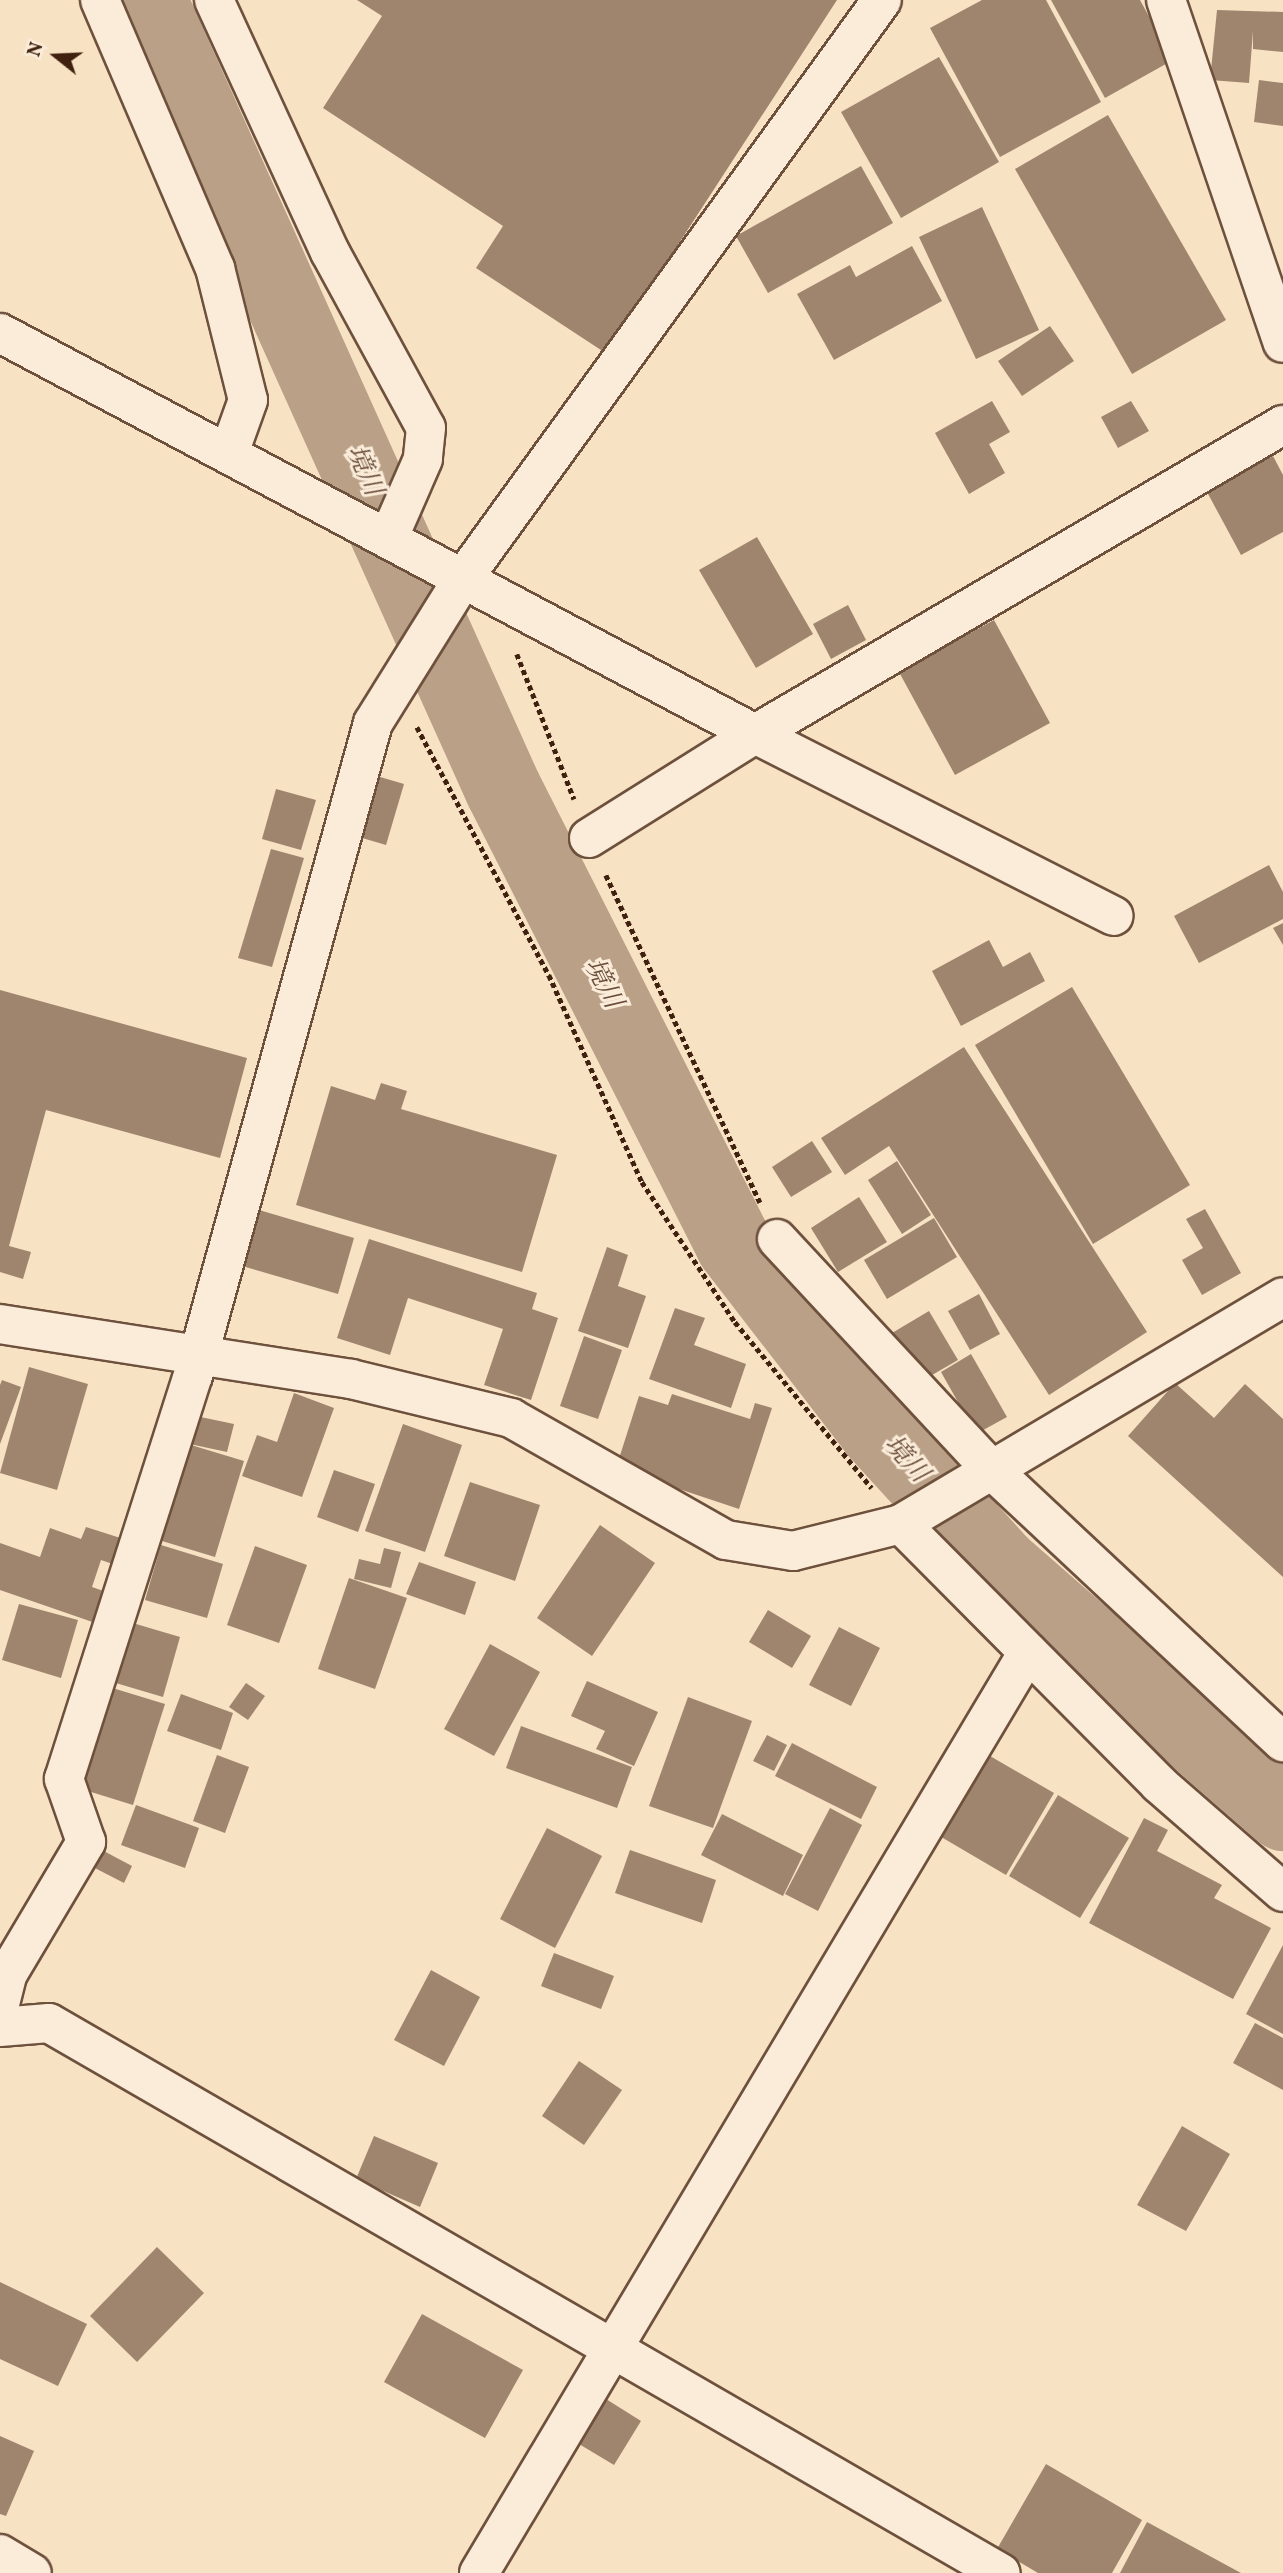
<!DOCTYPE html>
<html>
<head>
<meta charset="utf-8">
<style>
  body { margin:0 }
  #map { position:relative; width:1283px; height:2573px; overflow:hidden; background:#f7e2c4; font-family:Vollkorn,"Noto Serif JP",serif }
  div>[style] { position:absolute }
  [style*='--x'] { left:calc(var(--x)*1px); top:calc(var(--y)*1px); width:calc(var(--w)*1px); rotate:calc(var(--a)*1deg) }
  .river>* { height:77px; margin:-38.5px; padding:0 38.5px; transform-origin:38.5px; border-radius:38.5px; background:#b9a087 }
  .building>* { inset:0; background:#9f856e }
  .path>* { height:4.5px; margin-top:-2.25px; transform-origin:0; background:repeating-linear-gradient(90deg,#402110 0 5px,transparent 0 8.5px) }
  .roads { filter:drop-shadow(2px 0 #6e513d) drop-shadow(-2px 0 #6e513d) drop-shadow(0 2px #6e513d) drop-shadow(0 -2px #6e513d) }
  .street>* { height:38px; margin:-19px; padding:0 19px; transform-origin:19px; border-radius:19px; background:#faecd9 }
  span { translate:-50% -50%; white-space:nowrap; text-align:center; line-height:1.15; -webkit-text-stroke:6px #faecd9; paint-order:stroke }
  .water-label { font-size:26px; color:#6a4d3a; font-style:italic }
  .north { position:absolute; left:21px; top:21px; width:70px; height:70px; -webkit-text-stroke:5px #faecd9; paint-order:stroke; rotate:288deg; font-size:19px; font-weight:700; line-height:28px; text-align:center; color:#402110 }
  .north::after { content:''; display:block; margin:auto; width:24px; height:32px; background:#402110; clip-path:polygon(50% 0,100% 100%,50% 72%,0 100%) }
</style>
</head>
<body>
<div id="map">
  <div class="river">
    <div style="--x:148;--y:0;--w:865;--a:65.78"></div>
    <div style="--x:503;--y:789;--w:511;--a:63.13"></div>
    <div style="--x:734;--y:1245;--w:232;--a:52.3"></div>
    <div style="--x:876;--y:1429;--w:184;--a:47.6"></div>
    <div style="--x:1000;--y:1565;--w:376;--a:41.1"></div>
  </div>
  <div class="building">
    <div style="clip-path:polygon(357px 0,837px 0,607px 354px,476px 268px,503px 226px,323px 108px,382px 16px)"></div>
    <div style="clip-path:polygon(982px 0,1046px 0,1101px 102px,1000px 157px,930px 28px)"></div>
    <div style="clip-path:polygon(1051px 0,1140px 0,1173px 60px,1105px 98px)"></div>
    <div style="clip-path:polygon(1217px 10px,1283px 12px,1283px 52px,1253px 49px,1253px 31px,1249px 83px,1210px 80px)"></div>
    <div style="clip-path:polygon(939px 57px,999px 162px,901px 218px,841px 112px)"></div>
    <div style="clip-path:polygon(1259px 80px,1283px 83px,1283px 126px,1254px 122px)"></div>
    <div style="clip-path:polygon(1108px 115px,1226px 320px,1132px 374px,1015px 169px)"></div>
    <div style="clip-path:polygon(861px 166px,893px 223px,768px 293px,736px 236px)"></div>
    <div style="clip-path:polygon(982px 207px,1039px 330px,976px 359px,919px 237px)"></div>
    <div style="clip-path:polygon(912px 246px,942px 301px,834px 360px,797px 294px,850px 265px,856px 277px)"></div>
    <div style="clip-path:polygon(1050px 326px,1074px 361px,1022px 396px,998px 361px)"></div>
    <div style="clip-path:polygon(992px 401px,1010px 432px,989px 444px,1005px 473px,969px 494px,935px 433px)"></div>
    <div style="clip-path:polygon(1131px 401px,1149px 431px,1118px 448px,1101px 417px)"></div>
    <div style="clip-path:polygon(1273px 456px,1283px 475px,1283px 532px,1241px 555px,1207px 492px)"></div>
    <div style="clip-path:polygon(757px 537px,813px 634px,756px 668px,699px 570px)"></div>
    <div style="clip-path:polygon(848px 605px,866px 640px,831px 659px,813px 624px)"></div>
    <div style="clip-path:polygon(994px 620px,1050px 723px,955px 775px,899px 672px)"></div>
    <div style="clip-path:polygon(370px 774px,404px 784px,386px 845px,352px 835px)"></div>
    <div style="clip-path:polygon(276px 789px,316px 800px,301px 850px,262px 839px)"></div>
    <div style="clip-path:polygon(271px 849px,304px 858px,272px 967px,238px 958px)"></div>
    <div style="clip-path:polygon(1269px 865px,1283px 892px,1283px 919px,1199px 963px,1174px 916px)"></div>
    <div style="clip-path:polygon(1283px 923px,1283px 945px,1273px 928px)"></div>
    <div style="clip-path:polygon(989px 940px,1003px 967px,1030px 952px,1045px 981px,961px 1026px,932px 971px)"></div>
    <div style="clip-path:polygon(1072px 987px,1190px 1185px,1093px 1244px,975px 1045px)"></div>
    <div style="clip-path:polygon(0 990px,247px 1058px,220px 1158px,46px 1110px,9px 1246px,31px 1252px,23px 1279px,0 1272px)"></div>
    <div style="clip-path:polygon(964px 1047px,1147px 1332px,1049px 1395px,889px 1146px,845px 1175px,821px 1138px)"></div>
    <div style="clip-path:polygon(381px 1083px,407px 1091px,401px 1109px,557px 1155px,522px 1272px,296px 1205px,331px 1086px,375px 1100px)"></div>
    <div style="clip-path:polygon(812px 1141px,832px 1172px,791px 1197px,772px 1167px)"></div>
    <div style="clip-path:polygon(897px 1161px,931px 1215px,902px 1234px,868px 1180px)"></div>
    <div style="clip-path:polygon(859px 1197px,887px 1242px,838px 1272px,811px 1228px)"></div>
    <div style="clip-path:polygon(249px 1207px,354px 1238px,338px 1294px,232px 1263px)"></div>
    <div style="clip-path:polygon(1205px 1209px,1241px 1273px,1202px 1295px,1182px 1260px,1203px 1248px,1186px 1219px)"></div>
    <div style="clip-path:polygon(934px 1218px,957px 1257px,887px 1299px,864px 1260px)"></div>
    <div style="clip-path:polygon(369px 1239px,537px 1293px,532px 1309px,558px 1318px,531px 1400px,484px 1385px,503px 1329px,408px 1298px,390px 1355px,337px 1338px)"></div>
    <div style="clip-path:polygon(607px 1247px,628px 1255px,618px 1286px,646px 1296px,628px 1348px,578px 1331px)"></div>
    <div style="clip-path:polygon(979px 1294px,1000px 1334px,970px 1350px,948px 1311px)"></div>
    <div style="clip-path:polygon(675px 1308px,705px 1318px,694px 1345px,746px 1364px,731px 1408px,649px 1379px)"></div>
    <div style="clip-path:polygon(929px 1311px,958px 1360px,920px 1382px,892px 1333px)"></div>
    <div style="clip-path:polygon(584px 1336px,622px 1350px,598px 1419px,560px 1406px)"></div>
    <div style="clip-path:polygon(971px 1354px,1007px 1417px,976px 1434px,941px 1372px)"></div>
    <div style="clip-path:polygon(29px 1367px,88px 1384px,57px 1490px,0 1473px)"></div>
    <div style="clip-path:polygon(2px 1380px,21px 1387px,0 1444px,0 1385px)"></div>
    <div style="clip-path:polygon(1175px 1383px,1214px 1418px,1245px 1384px,1283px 1419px,1283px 1577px,1128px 1436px)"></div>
    <div style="clip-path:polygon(294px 1393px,334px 1408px,302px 1497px,242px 1476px,257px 1435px,277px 1442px)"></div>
    <div style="clip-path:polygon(672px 1394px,750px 1419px,755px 1403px,772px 1408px,739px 1509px,616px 1468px,639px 1396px,668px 1405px)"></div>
    <div style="clip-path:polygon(191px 1415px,234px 1424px,227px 1452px,185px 1443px)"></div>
    <div style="clip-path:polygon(403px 1424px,462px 1445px,425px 1552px,365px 1531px)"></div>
    <div style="clip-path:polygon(191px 1445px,244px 1461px,215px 1557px,162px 1541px)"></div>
    <div style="clip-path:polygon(334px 1470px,375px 1484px,358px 1532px,317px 1517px)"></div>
    <div style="clip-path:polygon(470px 1482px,540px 1505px,515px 1581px,444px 1556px)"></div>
    <div style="clip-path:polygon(600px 1525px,655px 1563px,592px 1656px,537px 1618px)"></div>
    <div style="clip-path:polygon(86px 1527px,133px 1542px,124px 1568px,101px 1560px,92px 1587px,115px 1595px,104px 1626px,0 1590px,0 1543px,40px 1557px,50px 1528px,81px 1539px)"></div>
    <div style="clip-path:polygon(161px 1545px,223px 1564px,207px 1618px,145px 1600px)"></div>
    <div style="clip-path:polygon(255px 1546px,307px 1565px,279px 1643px,227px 1625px)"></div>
    <div style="clip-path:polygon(384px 1548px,401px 1552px,391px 1588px,354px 1579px,359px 1559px,380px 1564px)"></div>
    <div style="clip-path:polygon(419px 1562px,476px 1582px,465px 1615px,406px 1594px)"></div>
    <div style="clip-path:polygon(349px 1578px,407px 1598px,375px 1689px,318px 1669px)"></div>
    <div style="clip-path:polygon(19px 1604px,78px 1620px,61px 1678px,2px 1660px)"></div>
    <div style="clip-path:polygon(768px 1610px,811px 1636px,792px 1668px,749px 1642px)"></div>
    <div style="clip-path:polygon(126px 1621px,180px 1637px,163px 1697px,109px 1681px)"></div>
    <div style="clip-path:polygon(839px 1627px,880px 1648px,851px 1706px,809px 1685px)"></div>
    <div style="clip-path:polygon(490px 1644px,540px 1672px,494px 1756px,444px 1729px)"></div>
    <div style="clip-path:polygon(587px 1681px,658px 1712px,634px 1766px,596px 1749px,605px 1731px,571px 1716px)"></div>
    <div style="clip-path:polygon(246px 1683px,265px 1696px,248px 1720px,229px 1707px)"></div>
    <div style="clip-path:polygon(106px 1686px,165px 1704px,133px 1805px,75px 1787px)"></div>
    <div style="clip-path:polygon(181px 1694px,233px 1713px,221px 1750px,167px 1731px)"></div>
    <div style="clip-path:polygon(688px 1697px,752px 1721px,713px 1828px,649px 1806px)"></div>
    <div style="clip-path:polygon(521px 1726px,632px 1767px,617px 1808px,506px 1768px)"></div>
    <div style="clip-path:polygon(767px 1735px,787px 1745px,774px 1771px,753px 1761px)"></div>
    <div style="clip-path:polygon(792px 1743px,877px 1787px,861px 1819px,775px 1776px)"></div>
    <div style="clip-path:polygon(978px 1749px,1054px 1793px,1006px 1875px,931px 1831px)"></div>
    <div style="clip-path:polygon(217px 1755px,249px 1767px,225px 1833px,193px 1821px)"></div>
    <div style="clip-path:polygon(1058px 1795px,1129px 1838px,1080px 1918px,1009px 1876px)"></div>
    <div style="clip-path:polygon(136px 1805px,199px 1828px,185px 1868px,121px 1845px)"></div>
    <div style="clip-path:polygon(830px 1808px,862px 1825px,818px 1911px,785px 1894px)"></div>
    <div style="clip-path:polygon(722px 1814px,803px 1855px,783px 1896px,701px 1855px)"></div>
    <div style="clip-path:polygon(1144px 1818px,1168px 1830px,1157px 1851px,1222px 1885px,1214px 1898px,1271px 1928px,1233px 1999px,1089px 1923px)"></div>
    <div style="clip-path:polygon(547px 1828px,602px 1856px,555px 1948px,500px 1919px)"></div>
    <div style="clip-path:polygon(100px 1849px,132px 1866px,124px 1883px,91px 1866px)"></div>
    <div style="clip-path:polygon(630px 1850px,716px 1880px,702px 1923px,615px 1893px)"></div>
    <div style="clip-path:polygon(1283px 1945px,1283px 2034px,1246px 2014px)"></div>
    <div style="clip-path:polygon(554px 1953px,614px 1976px,601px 2009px,541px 1986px)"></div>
    <div style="clip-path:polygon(431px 1970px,480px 1997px,444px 2066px,394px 2040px)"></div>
    <div style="clip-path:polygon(1255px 2023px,1283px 2038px,1283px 2090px,1233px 2063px)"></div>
    <div style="clip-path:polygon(579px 2061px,622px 2090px,584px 2145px,542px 2116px)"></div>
    <div style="clip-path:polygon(1182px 2126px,1230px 2154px,1186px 2231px,1137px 2205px)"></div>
    <div style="clip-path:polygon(374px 2136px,438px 2163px,420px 2207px,356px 2179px)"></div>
    <div style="clip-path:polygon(157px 2247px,204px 2293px,137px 2362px,90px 2316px)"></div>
    <div style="clip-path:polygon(0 2282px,87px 2324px,58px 2386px,0 2359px)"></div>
    <div style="clip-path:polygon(422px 2314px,523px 2370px,485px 2438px,384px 2382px)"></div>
    <div style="clip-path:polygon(606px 2399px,641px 2421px,614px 2465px,579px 2444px)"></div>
    <div style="clip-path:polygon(0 2436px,34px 2451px,6px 2516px,0 2514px)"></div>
    <div style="clip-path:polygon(1046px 2464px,1142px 2520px,1112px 2573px,1038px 2573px,997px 2549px)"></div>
    <div style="clip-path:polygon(1147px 2522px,1241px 2573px,1120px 2573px)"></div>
  </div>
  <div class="path">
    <div style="--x:517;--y:654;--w:156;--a:68.5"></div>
    <div style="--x:417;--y:727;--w:281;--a:62"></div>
    <div style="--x:549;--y:975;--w:227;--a:65.8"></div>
    <div style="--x:642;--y:1182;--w:168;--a:56.4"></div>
    <div style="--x:735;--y:1322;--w:215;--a:50.5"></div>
    <div style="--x:606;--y:875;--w:362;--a:64.8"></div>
  </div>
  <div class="roads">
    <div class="street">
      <div style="--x:100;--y:0;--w:292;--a:66.8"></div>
      <div style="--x:215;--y:268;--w:136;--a:76"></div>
      <div style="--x:248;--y:400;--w:56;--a:109.7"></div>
      <div style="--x:214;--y:0;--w:277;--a:65.3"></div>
      <div style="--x:330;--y:252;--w:200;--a:61.4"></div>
      <div style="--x:426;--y:428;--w:31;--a:96"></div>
      <div style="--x:423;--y:459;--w:85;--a:113.6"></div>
      <div style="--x:1166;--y:0;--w:362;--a:71.2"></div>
      <div style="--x:0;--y:333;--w:855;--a:27.97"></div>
      <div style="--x:755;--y:734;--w:402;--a:26.9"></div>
      <div style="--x:589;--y:838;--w:196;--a:-32.1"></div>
      <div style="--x:755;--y:734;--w:612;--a:-30.34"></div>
      <div style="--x:777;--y:1239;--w:314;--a:47.1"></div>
      <div style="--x:991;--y:1469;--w:400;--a:43.1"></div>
      <div style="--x:0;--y:1324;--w:355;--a:8.9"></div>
      <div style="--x:351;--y:1379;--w:165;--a:13.7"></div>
      <div style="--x:511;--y:1418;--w:247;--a:29.6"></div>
      <div style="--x:726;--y:1540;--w:68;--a:9.3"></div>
      <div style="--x:793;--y:1551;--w:111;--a:-14"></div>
      <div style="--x:901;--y:1524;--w:444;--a:-30.7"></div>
      <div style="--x:901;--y:1524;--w:366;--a:45.2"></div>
      <div style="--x:1159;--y:1784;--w:164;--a:41.1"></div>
      <div style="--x:0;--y:2004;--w:30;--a:-76"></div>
      <div style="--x:7;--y:1975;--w:155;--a:-59.3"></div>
      <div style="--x:86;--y:1842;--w:67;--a:-109.2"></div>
      <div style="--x:64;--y:1779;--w:423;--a:-72.3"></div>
      <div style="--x:193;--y:1376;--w:677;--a:-74.59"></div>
      <div style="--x:373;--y:723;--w:172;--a:-58.1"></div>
      <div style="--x:464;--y:577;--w:712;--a:-54.08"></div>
      <div style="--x:0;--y:2027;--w:49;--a:-4.7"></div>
      <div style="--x:49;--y:2023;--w:1099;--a:30.02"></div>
      <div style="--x:0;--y:2554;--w:37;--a:31"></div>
      <div style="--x:479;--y:2573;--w:1072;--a:-59.2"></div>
    </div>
  </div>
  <div class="water-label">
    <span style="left:363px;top:471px;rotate:66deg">境川</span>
    <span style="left:602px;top:984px;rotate:63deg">境川</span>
    <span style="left:905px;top:1460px;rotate:48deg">境川</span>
  </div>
  <div class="north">N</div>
</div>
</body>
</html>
